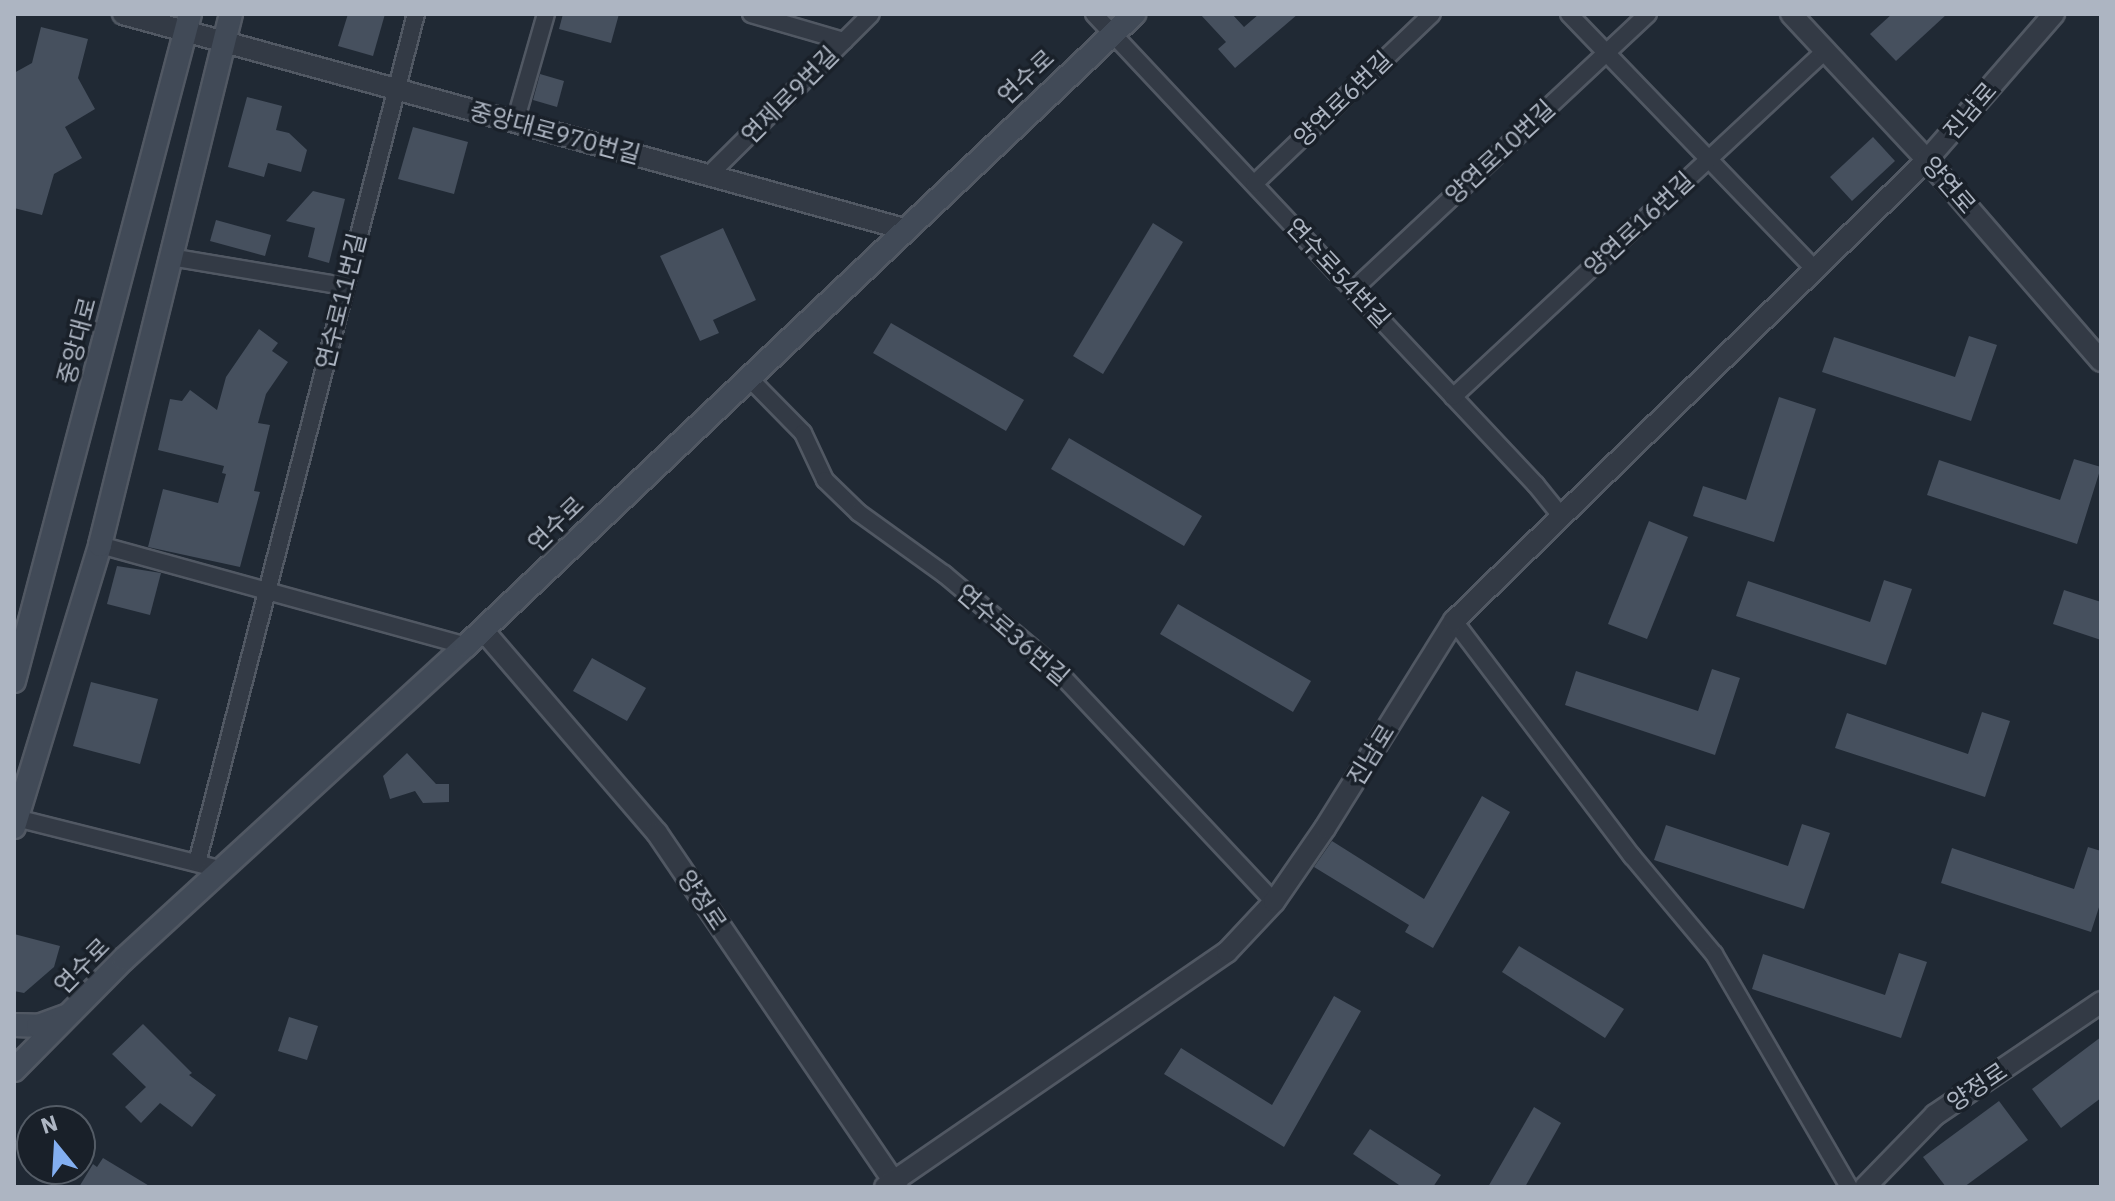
<!DOCTYPE html>
<html>
<head>
<meta charset="utf-8">
<style>
  body { margin:0 }
  #map { position:relative; width:2115px; height:1201px; overflow:hidden; background:#202934; font-family:"IBM Plex Sans","Noto Sans KR",sans-serif }
  div>[style] { position:absolute }
  [style*='--x'] { left:calc(var(--x)*1px); top:calc(var(--y)*1px); width:calc(var(--w)*1px); rotate:calc(var(--a)*1deg) }
  .building>* { inset:0; background:#46505e }
  .roads { filter:drop-shadow(2px 0 #515863) drop-shadow(-2px 0 #515863) drop-shadow(0 2px #515863) drop-shadow(0 -2px #515863) }
  .minor>* { height:16px; margin:-8px; padding:0 8px; transform-origin:8px; border-radius:8px; background:#333a45 }
  .tertiary>* { height:20px; margin:-10px; padding:0 10px; transform-origin:10px; border-radius:10px; background:#333a45 }
  .secondary>* { height:22px; margin:-11px; padding:0 11px; transform-origin:11px; border-radius:11px; background:#414a57 }
  span { translate:-50% -50%; white-space:nowrap; text-align:center; line-height:1.15; -webkit-text-stroke:7px #192029; paint-order:stroke }
  .street-label { font-size:24px; color:#adb5c2 }
  .frame { position:absolute; inset:0; border:16px solid #adb5c2; pointer-events:none }
  .north { position:absolute; left:16px; top:1105px; width:80px; height:80px; box-sizing:border-box; background:#192029; border:2px solid #545c66; border-radius:50%; rotate:342deg; font-size:22px; font-weight:700; line-height:32px; text-align:center; color:#adb5c2 }
  .north::after { content:''; display:block; margin:auto; width:28px; height:36px; background:#83aff1; clip-path:polygon(50% 0,100% 100%,50% 72%,0 100%) }
</style>
</head>
<body>
<div id="map">
  <div class="building">
    <div style="clip-path:polygon(348px 14px,385px 14px,373px 56px,338px 46px)"></div>
    <div style="clip-path:polygon(563px 14px,619px 14px,611px 43px,559px 29px)"></div>
    <div style="clip-path:polygon(1200px 14px,1232px 14px,1244px 27px,1259px 14px,1298px 14px,1235px 68px,1218px 49px,1226px 42px)"></div>
    <div style="clip-path:polygon(1892px 14px,1947px 14px,1896px 61px,1870px 34px)"></div>
    <div style="clip-path:polygon(41px 27px,88px 39px,78px 78px,95px 109px,65px 127px,82px 158px,54px 174px,42px 215px,14px 208px,14px 73px,32px 63px)"></div>
    <div style="clip-path:polygon(540px 74px,564px 81px,557px 107px,533px 100px)"></div>
    <div style="clip-path:polygon(247px 97px,282px 106px,276px 130px,289px 133px,307px 150px,301px 172px,268px 163px,264px 177px,228px 167px)"></div>
    <div style="clip-path:polygon(413px 127px,468px 142px,454px 194px,398px 179px)"></div>
    <div style="clip-path:polygon(1873px 137px,1895px 161px,1852px 201px,1830px 177px)"></div>
    <div style="clip-path:polygon(313px 191px,345px 199px,329px 263px,308px 257px,315px 228px,286px 221px)"></div>
    <div style="clip-path:polygon(216px 220px,271px 235px,265px 256px,210px 241px)"></div>
    <div style="clip-path:polygon(1153px 223px,1183px 242px,1103px 374px,1073px 356px)"></div>
    <div style="clip-path:polygon(723px 228px,756px 300px,713px 320px,719px 333px,700px 341px,660px 256px)"></div>
    <div style="clip-path:polygon(891px 323px,1024px 400px,1006px 431px,873px 353px)"></div>
    <div style="clip-path:polygon(259px 329px,278px 343px,272px 351px,288px 362px,266px 394px,258px 423px,270px 425px,254px 491px,260px 492px,240px 567px,148px 547px,163px 489px,218px 503px,226px 474px,222px 473px,224px 466px,158px 450px,170px 399px,182px 401px,190px 390px,217px 410px,226px 377px)"></div>
    <div style="clip-path:polygon(1969px 336px,1997px 345px,1971px 421px,1822px 372px,1834px 337px,1955px 377px)"></div>
    <div style="clip-path:polygon(1779px 397px,1816px 409px,1774px 542px,1693px 516px,1703px 486px,1746px 500px)"></div>
    <div style="clip-path:polygon(1069px 438px,1202px 516px,1184px 546px,1051px 469px)"></div>
    <div style="clip-path:polygon(2074px 459px,2101px 467px,2077px 544px,1927px 495px,1939px 460px,2060px 500px)"></div>
    <div style="clip-path:polygon(1649px 521px,1688px 537px,1647px 639px,1608px 624px)"></div>
    <div style="clip-path:polygon(117px 566px,161px 573px,150px 615px,107px 604px)"></div>
    <div style="clip-path:polygon(1884px 580px,1912px 589px,1886px 665px,1736px 616px,1748px 581px,1870px 622px)"></div>
    <div style="clip-path:polygon(2064px 590px,2101px 602px,2101px 640px,2053px 624px)"></div>
    <div style="clip-path:polygon(1178px 604px,1311px 681px,1293px 712px,1160px 634px)"></div>
    <div style="clip-path:polygon(592px 658px,646px 688px,627px 721px,573px 691px)"></div>
    <div style="clip-path:polygon(1712px 669px,1740px 678px,1715px 755px,1565px 705px,1576px 671px,1698px 711px)"></div>
    <div style="clip-path:polygon(91px 682px,158px 699px,140px 764px,73px 746px)"></div>
    <div style="clip-path:polygon(1982px 712px,2010px 721px,1985px 797px,1835px 748px,1847px 713px,1968px 754px)"></div>
    <div style="clip-path:polygon(407px 753px,436px 784px,449px 784px,449px 802px,423px 803px,415px 791px,390px 799px,383px 776px)"></div>
    <div style="clip-path:polygon(1482px 796px,1510px 812px,1433px 948px,1405px 932px,1409px 925px,1314px 867px,1332px 841px,1424px 899px)"></div>
    <div style="clip-path:polygon(1802px 824px,1830px 833px,1804px 909px,1654px 860px,1666px 825px,1788px 866px)"></div>
    <div style="clip-path:polygon(2088px 847px,2101px 851px,2101px 901px,2091px 932px,1941px 883px,1952px 848px,2074px 889px)"></div>
    <div style="clip-path:polygon(14px 934px,60px 946px,54px 967px,24px 993px,14px 991px)"></div>
    <div style="clip-path:polygon(1519px 946px,1624px 1009px,1605px 1038px,1502px 972px)"></div>
    <div style="clip-path:polygon(1899px 953px,1927px 962px,1901px 1038px,1752px 989px,1763px 954px,1885px 995px)"></div>
    <div style="clip-path:polygon(1334px 996px,1361px 1011px,1284px 1147px,1164px 1074px,1181px 1048px,1272px 1105px)"></div>
    <div style="clip-path:polygon(289px 1017px,318px 1026px,307px 1060px,278px 1051px)"></div>
    <div style="clip-path:polygon(143px 1024px,192px 1073px,189px 1075px,216px 1095px,192px 1127px,160px 1103px,141px 1123px,125px 1107px,146px 1087px,112px 1054px)"></div>
    <div style="clip-path:polygon(2101px 1037px,2101px 1098px,2061px 1128px,2032px 1089px)"></div>
    <div style="clip-path:polygon(1999px 1101px,2028px 1140px,1964px 1187px,1946px 1187px,1923px 1157px)"></div>
    <div style="clip-path:polygon(1534px 1107px,1561px 1123px,1525px 1187px,1488px 1187px)"></div>
    <div style="clip-path:polygon(1370px 1129px,1441px 1175px,1433px 1187px,1402px 1187px,1353px 1154px)"></div>
    <div style="clip-path:polygon(103px 1158px,151px 1187px,79px 1187px,93px 1164px,97px 1167px)"></div>
  </div>
  <div class="roads">
    <div class="minor">
      <div style="--x:751;--y:14;--w:97;--a:16.2"></div>
      <div style="--x:1094;--y:14;--w:646;--a:46.82"></div>
      <div style="--x:1536;--y:485;--w:40;--a:51"></div>
      <div style="--x:1569;--y:14;--w:355;--a:46.1"></div>
      <div style="--x:515;--y:122;--w:112;--a:-74"></div>
      <div style="--x:709;--y:175;--w:228;--a:-44.8"></div>
      <div style="--x:1254;--y:184;--w:246;--a:-43.7"></div>
      <div style="--x:170;--y:257;--w:176;--a:9.5"></div>
      <div style="--x:1353;--y:290;--w:404;--a:-43.1"></div>
      <div style="--x:748;--y:377;--w:78;--a:45.5"></div>
      <div style="--x:803;--y:433;--w:52;--a:64.9"></div>
      <div style="--x:825;--y:480;--w:47;--a:44.1"></div>
      <div style="--x:859;--y:513;--w:105;--a:35.7"></div>
      <div style="--x:944;--y:574;--w:137;--a:40"></div>
      <div style="--x:1049;--y:662;--w:329;--a:46.8"></div>
      <div style="--x:1453;--y:397;--w:508;--a:-42.93"></div>
      <div style="--x:100;--y:545;--w:380;--a:15.4"></div>
      <div style="--x:1454;--y:621;--w:295;--a:52.9"></div>
      <div style="--x:1632;--y:856;--w:128;--a:50.1"></div>
      <div style="--x:1714;--y:954;--w:269;--a:59.9"></div>
      <div style="--x:16;--y:818;--w:213;--a:14.1"></div>
      <div style="--x:197;--y:863;--w:877;--a:-75.54"></div>
    </div>
    <div class="tertiary">
      <div style="--x:123;--y:14;--w:810;--a:15.39"></div>
      <div style="--x:1791;--y:14;--w:200;--a:47"></div>
      <div style="--x:1927;--y:160;--w:266;--a:49.1"></div>
      <div style="--x:483;--y:630;--w:267;--a:49.4"></div>
      <div style="--x:657;--y:833;--w:428;--a:55.8"></div>
      <div style="--x:885;--y:1187;--w:415;--a:-34.5"></div>
      <div style="--x:1227;--y:952;--w:69;--a:-46.8"></div>
      <div style="--x:1274;--y:902;--w:90;--a:-55.4"></div>
      <div style="--x:1325;--y:828;--w:244;--a:-58.1"></div>
      <div style="--x:1454;--y:621;--w:660;--a:-44.26"></div>
      <div style="--x:1927;--y:160;--w:194;--a:-49"></div>
      <div style="--x:1865;--y:1187;--w:100;--a:-45.8"></div>
      <div style="--x:1935;--y:1115;--w:201;--a:-34.2"></div>
    </div>
    <div class="secondary">
      <div style="--x:14;--y:681;--w:690;--a:-75.22"></div>
      <div style="--x:14;--y:827;--w:295;--a:-73"></div>
      <div style="--x:100;--y:545;--w:547;--a:-76.14"></div>
      <div style="--x:14;--y:1025;--w:24;--a:2"></div>
      <div style="--x:38;--y:1026;--w:29;--a:-20"></div>
      <div style="--x:14;--y:1070;--w:156;--a:-45.3"></div>
      <div style="--x:124;--y:959;--w:464;--a:-42.5"></div>
      <div style="--x:466;--y:646;--w:920;--a:-43.41"></div>
    </div>
  </div>
  <div class="street-label">
    <span style="left:1026px;top:77px;rotate:-43deg">연수로</span>
    <span style="left:790px;top:95px;rotate:-45deg">연제로9번길</span>
    <span style="left:1343px;top:99px;rotate:-44deg">양연로6번길</span>
    <span style="left:1970px;top:111px;rotate:-49deg">진남로</span>
    <span style="left:555px;top:133px;rotate:15deg">중앙대로970번길</span>
    <span style="left:1500px;top:152px;rotate:-43deg">양연로10번길</span>
    <span style="left:1949px;top:185px;rotate:49deg">양연로</span>
    <span style="left:1639px;top:224px;rotate:-43deg">양연로16번길</span>
    <span style="left:1338px;top:273px;rotate:47deg">연수로54번길</span>
    <span style="left:341px;top:301px;rotate:-76deg">연수로11번길</span>
    <span style="left:77px;top:341px;rotate:-75deg">중앙대로</span>
    <span style="left:556px;top:524px;rotate:-44deg">연수로</span>
    <span style="left:1013px;top:635px;rotate:41deg">연수로36번길</span>
    <span style="left:1371px;top:755px;rotate:-58deg">진남로</span>
    <span style="left:702px;top:900px;rotate:56deg">양정로</span>
    <span style="left:82px;top:966px;rotate:-45deg">연수로</span>
    <span style="left:1977px;top:1087px;rotate:-34deg">양정로</span>
  </div>
  <div class="frame"></div>
  <div class="north">N</div>
</div>
</body>
</html>
